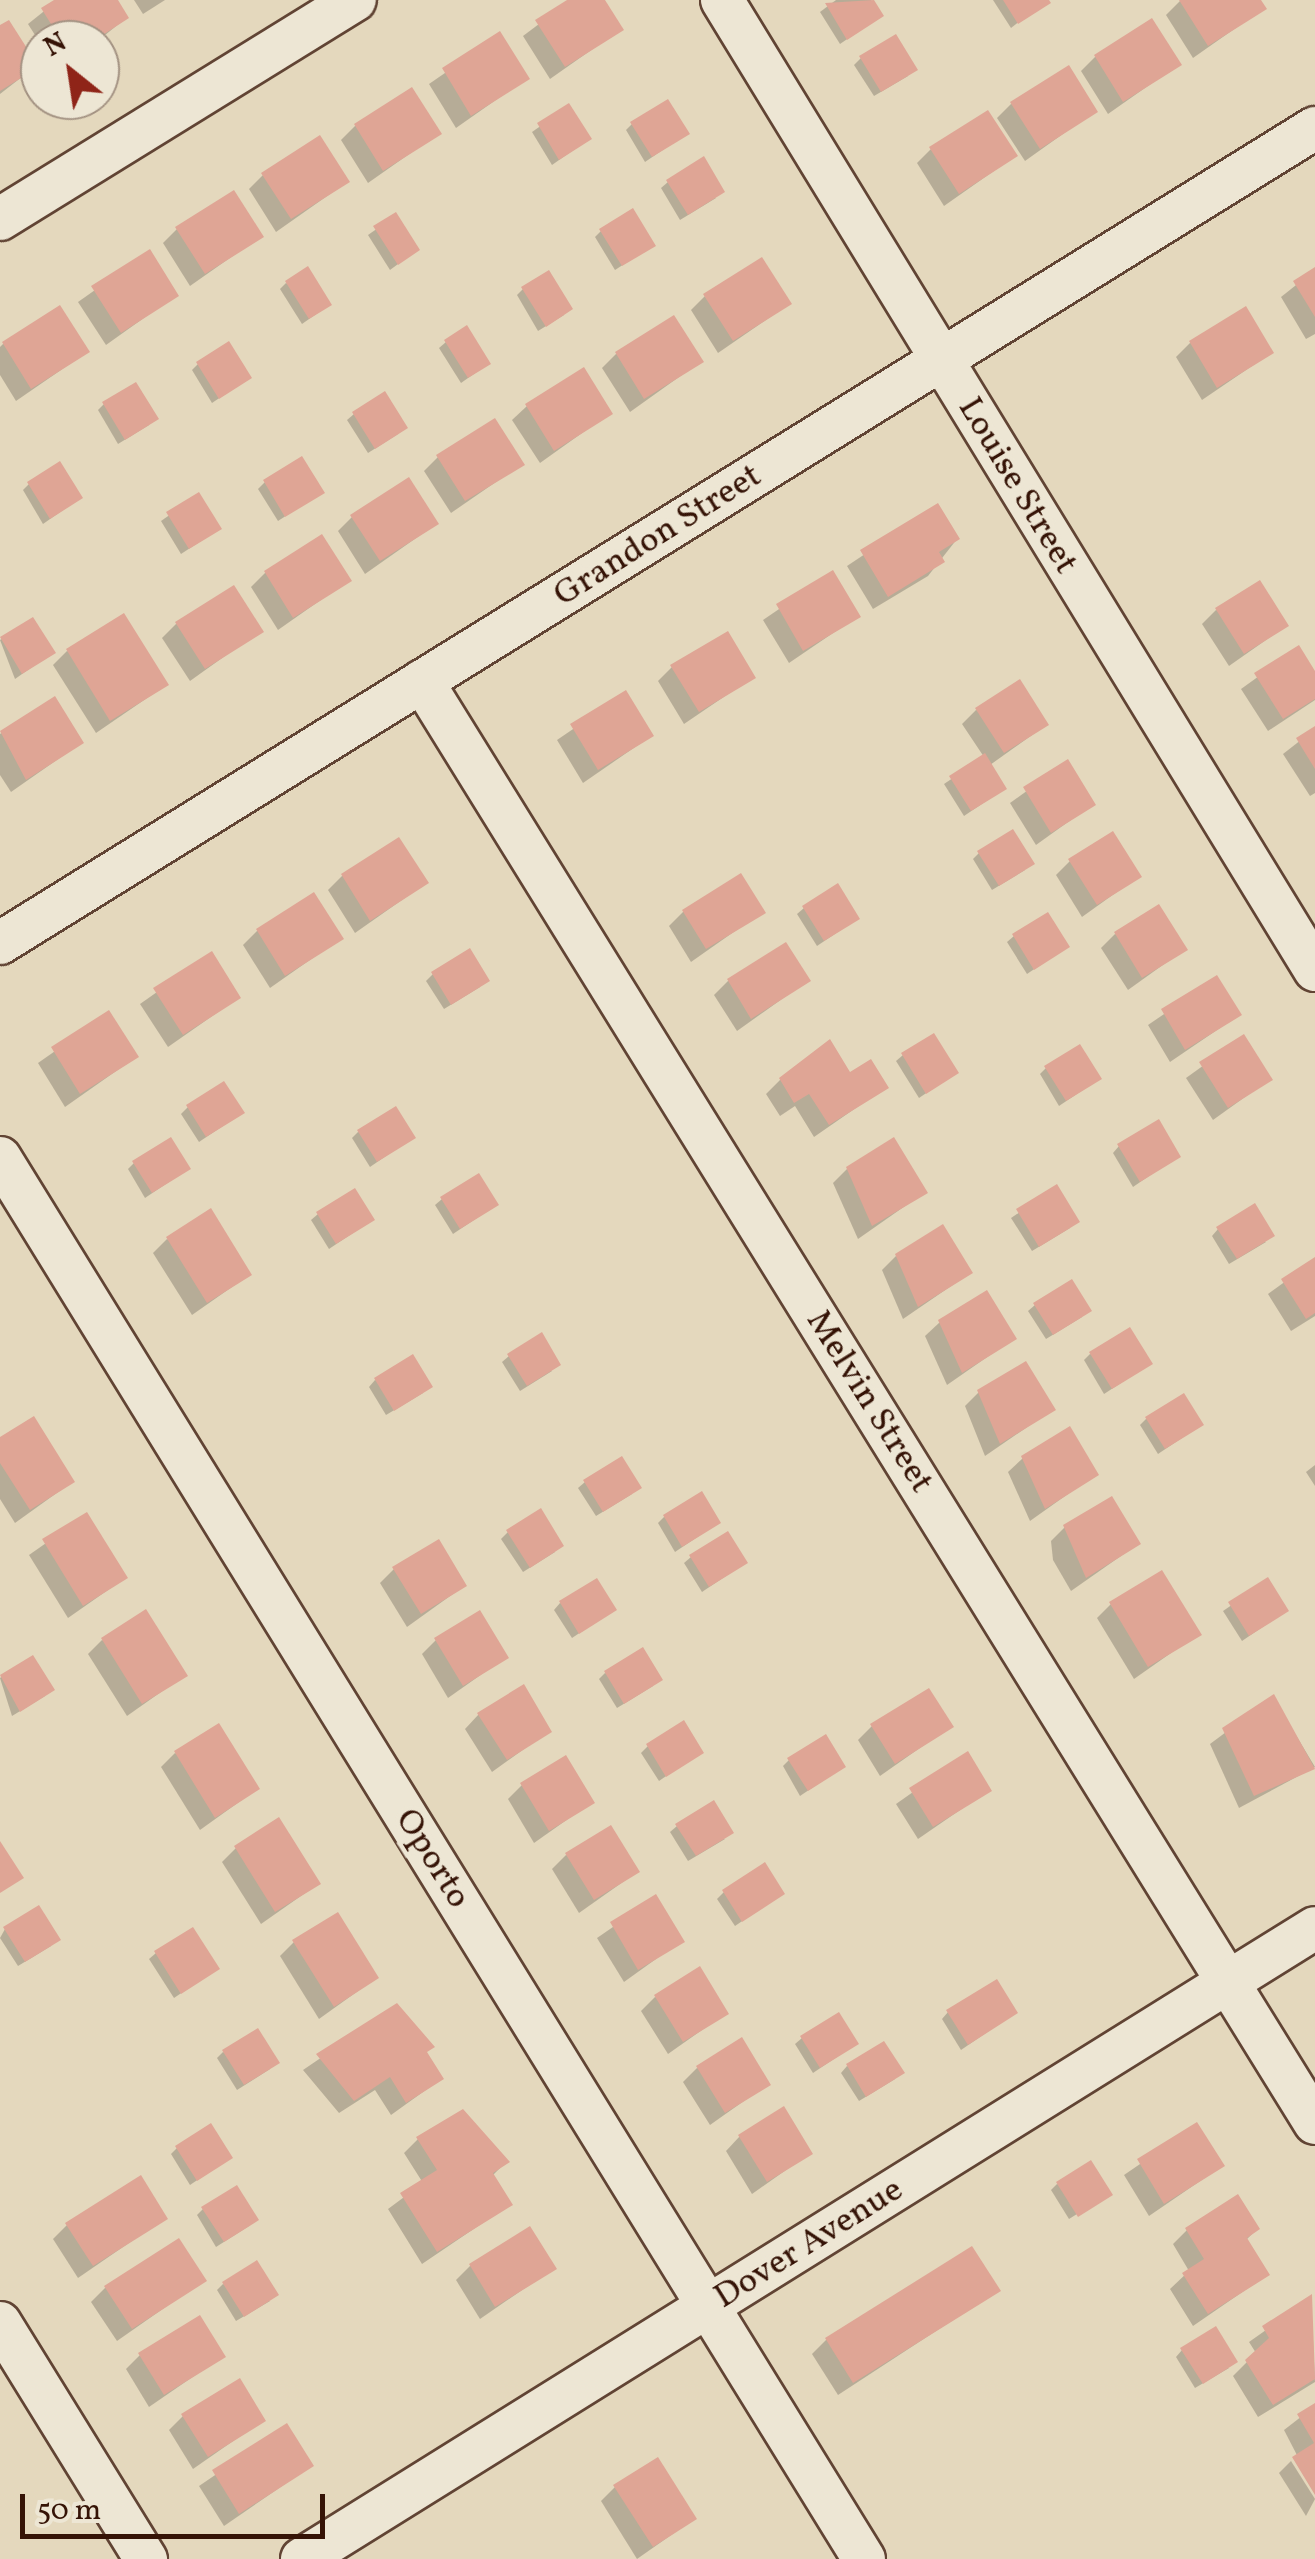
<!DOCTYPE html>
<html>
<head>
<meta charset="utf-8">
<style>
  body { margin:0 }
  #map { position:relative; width:1315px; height:2559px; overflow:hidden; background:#e4d8bd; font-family:Vollkorn,serif }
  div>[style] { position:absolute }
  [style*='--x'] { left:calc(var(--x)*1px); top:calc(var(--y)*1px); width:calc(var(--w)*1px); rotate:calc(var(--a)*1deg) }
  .shadow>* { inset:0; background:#0003 }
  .building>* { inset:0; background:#dfa595 }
  .roads { filter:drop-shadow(2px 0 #614434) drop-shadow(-2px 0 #614434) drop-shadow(0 2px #614434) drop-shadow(0 -2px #614434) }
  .street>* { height:42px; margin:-21px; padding:0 21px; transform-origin:21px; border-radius:21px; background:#ede6d4 }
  span { translate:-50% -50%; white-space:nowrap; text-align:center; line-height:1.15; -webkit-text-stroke:9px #ede6d4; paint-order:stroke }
  .street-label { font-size:35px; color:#351306 }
  .north { position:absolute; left:20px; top:20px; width:100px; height:100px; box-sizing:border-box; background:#ede6d4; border:2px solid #a39282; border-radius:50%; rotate:330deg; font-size:28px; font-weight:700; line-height:40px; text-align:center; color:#351306 }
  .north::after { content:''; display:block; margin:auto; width:35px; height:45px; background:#8f2418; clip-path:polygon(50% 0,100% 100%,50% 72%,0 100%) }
  .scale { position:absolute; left:20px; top:2494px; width:305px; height:45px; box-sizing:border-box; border:5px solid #351306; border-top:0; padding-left:12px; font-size:30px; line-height:35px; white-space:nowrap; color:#351306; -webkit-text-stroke:8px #ede6d4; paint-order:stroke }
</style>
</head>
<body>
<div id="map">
  <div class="shadow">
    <div style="clip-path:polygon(58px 0,115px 0,126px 18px,99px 40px,40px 43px,28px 24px)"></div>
    <div style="clip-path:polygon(134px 0,165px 0,143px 14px)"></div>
    <div style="clip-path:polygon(571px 0,602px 0,621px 29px,550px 79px,523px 36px)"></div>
    <div style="clip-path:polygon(836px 0,871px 0,881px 16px,840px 44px,820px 12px)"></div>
    <div style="clip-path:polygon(993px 0,1046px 0,1011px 28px)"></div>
    <div style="clip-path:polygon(1181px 0,1258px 0,1264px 8px,1193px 58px,1166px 15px)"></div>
    <div style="clip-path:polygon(0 28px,36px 66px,0 94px)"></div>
    <div style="clip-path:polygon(500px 35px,527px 78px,456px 128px,429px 84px)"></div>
    <div style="clip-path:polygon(1095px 57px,1179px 64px,1108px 114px,1081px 71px)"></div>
    <div style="clip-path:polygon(861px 58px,908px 76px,874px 96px,854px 65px)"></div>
    <div style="clip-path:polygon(1011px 104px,1095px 111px,1025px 161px,997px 118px)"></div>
    <div style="clip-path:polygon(569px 106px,589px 139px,552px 165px,532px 132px)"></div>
    <div style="clip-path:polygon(632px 124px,686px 134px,645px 162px,626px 130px)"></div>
    <div style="clip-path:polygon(355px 126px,439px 133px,368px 183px,341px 140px)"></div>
    <div style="clip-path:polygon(931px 149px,1015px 156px,944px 206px,917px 163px)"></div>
    <div style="clip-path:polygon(263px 175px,347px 182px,276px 232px,249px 189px)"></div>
    <div style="clip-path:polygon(668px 182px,716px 198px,680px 220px,661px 188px)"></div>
    <div style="clip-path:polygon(395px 216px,417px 250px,390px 270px,368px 235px)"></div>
    <div style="clip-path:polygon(177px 229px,261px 236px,190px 286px,163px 243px)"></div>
    <div style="clip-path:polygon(601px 231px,652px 246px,615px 270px,595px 237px)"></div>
    <div style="clip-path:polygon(149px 252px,176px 295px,106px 345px,78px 302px)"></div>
    <div style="clip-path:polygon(1315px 270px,1315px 334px,1306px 339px,1281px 297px)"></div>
    <div style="clip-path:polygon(286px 283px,329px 305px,302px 324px,280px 289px)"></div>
    <div style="clip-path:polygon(523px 289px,564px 315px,538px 331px,517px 295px)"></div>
    <div style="clip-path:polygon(705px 296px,789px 304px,718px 353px,691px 310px)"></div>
    <div style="clip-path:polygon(446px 342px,488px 364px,461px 383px,439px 348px)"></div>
    <div style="clip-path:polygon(1190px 343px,1271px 353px,1202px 400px,1176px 357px)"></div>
    <div style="clip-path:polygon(0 347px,3px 344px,87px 352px,16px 401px,0 375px)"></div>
    <div style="clip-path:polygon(616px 354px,700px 362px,630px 412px,602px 368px)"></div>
    <div style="clip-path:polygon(198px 364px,249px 378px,212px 403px,192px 370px)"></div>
    <div style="clip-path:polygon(104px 404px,149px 425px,118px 444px,98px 410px)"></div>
    <div style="clip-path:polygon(527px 406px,610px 413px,540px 463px,512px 420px)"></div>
    <div style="clip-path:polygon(354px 414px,398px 434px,368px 453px,347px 420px)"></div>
    <div style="clip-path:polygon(438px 457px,522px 464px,451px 513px,424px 471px)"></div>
    <div style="clip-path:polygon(265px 482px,321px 493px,278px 521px,258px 489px)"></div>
    <div style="clip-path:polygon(29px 484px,80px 498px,43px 524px,23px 490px)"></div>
    <div style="clip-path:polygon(198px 495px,219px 529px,181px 554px,161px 521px)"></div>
    <div style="clip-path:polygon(937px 506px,957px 539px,928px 576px,873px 609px,847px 566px)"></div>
    <div style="clip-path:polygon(352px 517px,436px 524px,365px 574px,338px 531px)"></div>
    <div style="clip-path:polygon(265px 573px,349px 580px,278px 630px,251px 587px)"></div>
    <div style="clip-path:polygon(832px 573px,858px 616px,789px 663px,763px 620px)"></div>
    <div style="clip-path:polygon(1216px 610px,1286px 626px,1229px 666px,1202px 624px)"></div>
    <div style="clip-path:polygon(32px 620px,52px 653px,15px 679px,0 640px)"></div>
    <div style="clip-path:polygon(176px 624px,260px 631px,190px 681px,162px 638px)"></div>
    <div style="clip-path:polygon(1298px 648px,1315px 676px,1315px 700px,1268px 731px,1241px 689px)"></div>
    <div style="clip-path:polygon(67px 651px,166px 685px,96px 733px,53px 665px)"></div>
    <div style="clip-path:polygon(672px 667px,753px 677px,684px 724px,658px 681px)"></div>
    <div style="clip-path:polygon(626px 693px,651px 736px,583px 783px,557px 740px)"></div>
    <div style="clip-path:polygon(54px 700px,81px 743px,11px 792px,0 775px,0 734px)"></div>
    <div style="clip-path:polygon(976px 710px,1046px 725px,990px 765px,1004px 789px,964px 816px,944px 784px,984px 757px,962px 724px)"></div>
    <div style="clip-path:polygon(1315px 729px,1315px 793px,1310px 796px,1283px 754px)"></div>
    <div style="clip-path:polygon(1067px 762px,1093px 804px,1036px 845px,1010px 803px)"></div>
    <div style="clip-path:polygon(979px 853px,1025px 870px,992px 890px,973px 859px)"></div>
    <div style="clip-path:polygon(1070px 861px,1139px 876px,1082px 917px,1056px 875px)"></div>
    <div style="clip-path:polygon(342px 876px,426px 883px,355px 933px,328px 890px)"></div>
    <div style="clip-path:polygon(804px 908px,857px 919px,817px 946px,797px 914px)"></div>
    <div style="clip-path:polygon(683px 912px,762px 912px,691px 962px,669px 926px)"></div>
    <div style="clip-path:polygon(257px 931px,341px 938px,270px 988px,243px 945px)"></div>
    <div style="clip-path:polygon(1115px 934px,1185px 949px,1128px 990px,1101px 948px)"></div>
    <div style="clip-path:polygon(1014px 936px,1067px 947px,1027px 974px,1007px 942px)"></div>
    <div style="clip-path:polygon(211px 954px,238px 998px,168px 1047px,140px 1004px)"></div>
    <div style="clip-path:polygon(433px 974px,480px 987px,444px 1009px,426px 981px)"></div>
    <div style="clip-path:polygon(1217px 978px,1239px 1015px,1170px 1062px,1148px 1025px)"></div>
    <div style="clip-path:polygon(728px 981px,807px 981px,737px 1031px,714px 995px)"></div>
    <div style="clip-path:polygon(108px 1014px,136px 1057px,65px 1107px,38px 1063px)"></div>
    <div style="clip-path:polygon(1243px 1037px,1270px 1079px,1213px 1120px,1186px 1078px)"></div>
    <div style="clip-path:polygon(903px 1055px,956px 1073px,919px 1098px,896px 1061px)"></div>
    <div style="clip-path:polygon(1046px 1068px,1099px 1079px,1059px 1106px,1040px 1074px)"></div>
    <div style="clip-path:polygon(850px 1075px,886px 1087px,814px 1137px,795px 1106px,780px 1116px,766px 1094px,780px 1080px)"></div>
    <div style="clip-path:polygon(188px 1107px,242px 1113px,199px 1142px,181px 1114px)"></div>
    <div style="clip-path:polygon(358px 1132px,412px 1138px,370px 1167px,352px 1138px)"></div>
    <div style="clip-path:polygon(1119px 1146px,1178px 1156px,1133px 1187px,1113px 1153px)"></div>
    <div style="clip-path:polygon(134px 1163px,188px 1169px,145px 1198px,128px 1169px)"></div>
    <div style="clip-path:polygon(847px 1169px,925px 1192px,858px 1239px,833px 1183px)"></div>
    <div style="clip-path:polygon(1056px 1188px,1070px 1228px,1032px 1251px,1011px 1218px)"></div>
    <div style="clip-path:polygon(442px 1199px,496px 1205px,453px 1234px,435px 1205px)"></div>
    <div style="clip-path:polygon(318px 1214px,372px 1220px,329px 1249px,311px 1220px)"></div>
    <div style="clip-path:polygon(1218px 1229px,1266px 1242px,1229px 1264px,1212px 1236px)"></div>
    <div style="clip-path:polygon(167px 1239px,249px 1275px,192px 1315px,153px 1253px)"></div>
    <div style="clip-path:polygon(896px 1256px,970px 1273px,903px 1319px,882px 1270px)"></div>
    <div style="clip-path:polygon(1315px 1260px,1315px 1316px,1291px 1331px,1268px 1294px)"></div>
    <div style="clip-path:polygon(1035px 1305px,1082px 1317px,1046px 1339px,1028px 1311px)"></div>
    <div style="clip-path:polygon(940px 1322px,1013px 1339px,947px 1385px,925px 1336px)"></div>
    <div style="clip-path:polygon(1090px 1354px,1150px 1364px,1104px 1394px,1084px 1360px)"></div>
    <div style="clip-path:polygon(509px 1356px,552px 1371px,520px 1391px,502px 1362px)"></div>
    <div style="clip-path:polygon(375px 1380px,423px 1393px,386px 1415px,369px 1387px)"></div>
    <div style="clip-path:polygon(979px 1392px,1052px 1410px,985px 1456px,965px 1406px)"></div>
    <div style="clip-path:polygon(1146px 1419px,1201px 1425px,1158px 1454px,1140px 1425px)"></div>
    <div style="clip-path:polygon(0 1439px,72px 1482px,15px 1523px,0 1499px)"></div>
    <div style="clip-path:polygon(1023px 1458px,1096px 1474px,1030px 1521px,1008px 1472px)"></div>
    <div style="clip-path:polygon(1315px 1465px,1315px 1486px,1306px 1472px)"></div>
    <div style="clip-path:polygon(585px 1482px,632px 1494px,596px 1516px,578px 1488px)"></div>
    <div style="clip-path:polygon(86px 1515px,125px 1578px,68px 1618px,29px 1555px)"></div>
    <div style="clip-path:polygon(664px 1517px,718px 1523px,675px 1552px,658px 1523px)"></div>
    <div style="clip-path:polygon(1065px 1527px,1138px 1544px,1071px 1591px,1053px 1560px,1051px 1541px)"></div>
    <div style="clip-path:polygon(508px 1532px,555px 1552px,523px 1572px,501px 1539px)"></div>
    <div style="clip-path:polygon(691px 1557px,745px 1563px,702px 1592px,684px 1563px)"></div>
    <div style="clip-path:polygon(394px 1569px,464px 1586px,407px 1627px,380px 1583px)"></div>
    <div style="clip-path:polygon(1267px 1581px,1286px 1611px,1242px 1641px,1223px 1611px)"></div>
    <div style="clip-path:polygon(560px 1603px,614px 1610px,572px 1638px,554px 1610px)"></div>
    <div style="clip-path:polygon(1111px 1604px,1198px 1634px,1134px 1679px,1097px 1618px)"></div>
    <div style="clip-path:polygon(102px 1640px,185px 1675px,127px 1716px,88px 1654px)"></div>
    <div style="clip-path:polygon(436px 1640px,506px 1657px,448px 1698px,422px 1654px)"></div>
    <div style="clip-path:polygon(32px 1658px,45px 1696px,12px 1716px,0 1678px)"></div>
    <div style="clip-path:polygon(605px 1673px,653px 1686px,617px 1708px,599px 1679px)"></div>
    <div style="clip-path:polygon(1273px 1697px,1315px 1767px,1239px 1808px,1210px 1744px)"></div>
    <div style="clip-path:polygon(479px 1714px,549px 1731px,492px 1772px,465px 1729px)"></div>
    <div style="clip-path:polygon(872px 1726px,951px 1726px,880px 1776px,858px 1740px)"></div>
    <div style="clip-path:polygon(648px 1746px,701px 1752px,659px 1781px,641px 1753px)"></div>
    <div style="clip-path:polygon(175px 1753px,257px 1789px,200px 1830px,161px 1767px)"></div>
    <div style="clip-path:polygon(967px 1754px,989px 1790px,918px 1839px,896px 1804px)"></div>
    <div style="clip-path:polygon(789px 1760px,843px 1767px,800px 1796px,783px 1766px)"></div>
    <div style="clip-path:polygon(522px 1785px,592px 1802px,534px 1843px,508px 1799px)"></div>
    <div style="clip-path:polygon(677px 1826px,725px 1839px,688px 1861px,670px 1832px)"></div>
    <div style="clip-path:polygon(236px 1848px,318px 1884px,261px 1924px,222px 1862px)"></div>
    <div style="clip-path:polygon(566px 1855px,637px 1872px,579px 1913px,552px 1869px)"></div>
    <div style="clip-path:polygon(724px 1892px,782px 1894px,735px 1926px,717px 1899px)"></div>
    <div style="clip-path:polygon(655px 1898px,681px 1941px,624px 1982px,597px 1938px)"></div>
    <div style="clip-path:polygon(5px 1929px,51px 1946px,18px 1966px,0 1938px)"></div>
    <div style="clip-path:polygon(294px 1942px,376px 1978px,319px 2019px,280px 1956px)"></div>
    <div style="clip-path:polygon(156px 1953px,217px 1969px,174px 1998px,149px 1959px)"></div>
    <div style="clip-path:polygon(655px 1997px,726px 2013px,668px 2054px,641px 2011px)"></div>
    <div style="clip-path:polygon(397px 2006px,441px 2079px,391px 2115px,375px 2090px,339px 2113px,303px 2070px)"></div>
    <div style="clip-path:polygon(948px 2012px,1015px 2013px,961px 2050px,942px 2019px)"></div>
    <div style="clip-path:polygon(802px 2038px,856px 2044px,813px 2073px,795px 2044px)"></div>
    <div style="clip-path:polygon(223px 2052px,270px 2069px,237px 2090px,217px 2058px)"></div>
    <div style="clip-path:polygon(847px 2066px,895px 2079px,859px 2101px,841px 2073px)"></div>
    <div style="clip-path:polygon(697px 2068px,768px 2084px,710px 2125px,683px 2082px)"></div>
    <div style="clip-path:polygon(1197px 2125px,1222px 2166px,1149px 2216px,1124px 2175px)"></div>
    <div style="clip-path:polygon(740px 2136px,810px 2153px,752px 2194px,726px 2151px)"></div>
    <div style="clip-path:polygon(418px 2139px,506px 2162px,492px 2176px,509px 2205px,422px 2264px,388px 2209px,423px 2183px,404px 2153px)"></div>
    <div style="clip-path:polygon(177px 2148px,230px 2158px,190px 2185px,171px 2154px)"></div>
    <div style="clip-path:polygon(1057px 2184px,1106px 2196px,1069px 2219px,1051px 2190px)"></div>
    <div style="clip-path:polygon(203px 2209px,249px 2226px,216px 2247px,197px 2215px)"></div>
    <div style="clip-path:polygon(165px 2218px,78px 2278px,53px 2239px,67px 2225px)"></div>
    <div style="clip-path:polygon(1257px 2229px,1246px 2240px,1267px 2275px,1193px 2326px,1170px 2289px,1189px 2271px,1173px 2244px,1187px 2230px)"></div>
    <div style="clip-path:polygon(470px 2266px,554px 2268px,480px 2319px,456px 2280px)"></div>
    <div style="clip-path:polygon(204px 2280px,117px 2341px,91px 2302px,105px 2288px)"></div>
    <div style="clip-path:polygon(223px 2284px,270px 2301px,236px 2321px,217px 2290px)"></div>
    <div style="clip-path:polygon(997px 2291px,838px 2395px,812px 2354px,826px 2340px)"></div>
    <div style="clip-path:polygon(1311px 2298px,1315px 2382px,1258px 2417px,1233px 2376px,1256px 2353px,1249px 2342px)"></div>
    <div style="clip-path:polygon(1182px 2350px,1229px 2368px,1195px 2388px,1176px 2357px)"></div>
    <div style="clip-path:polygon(140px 2355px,223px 2356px,149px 2407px,126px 2369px)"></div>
    <div style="clip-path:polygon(1315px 2406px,1315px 2490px,1284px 2430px)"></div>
    <div style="clip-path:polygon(183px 2416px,263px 2420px,193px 2469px,169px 2430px)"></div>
    <div style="clip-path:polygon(287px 2426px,311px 2466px,224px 2526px,199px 2486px)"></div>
    <div style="clip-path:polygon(1291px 2461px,1315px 2499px,1306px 2516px,1279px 2473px)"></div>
    <div style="clip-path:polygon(615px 2487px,694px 2519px,637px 2559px,601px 2501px)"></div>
  </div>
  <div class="building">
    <div style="clip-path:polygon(54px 0,118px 0,129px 18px,95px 40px,61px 40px,41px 8px)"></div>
    <div style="clip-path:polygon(567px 0,605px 0,624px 30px,565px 67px,535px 20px)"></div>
    <div style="clip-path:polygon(874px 0,884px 16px,847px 40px,825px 3px)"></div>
    <div style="clip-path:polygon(1003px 0,1049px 0,1051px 3px,1018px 24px)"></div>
    <div style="clip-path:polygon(1179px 0,1261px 0,1267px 9px,1208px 46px)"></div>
    <div style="clip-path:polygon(1152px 18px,1182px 65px,1123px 102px,1094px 55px)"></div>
    <div style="clip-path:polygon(9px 20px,39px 67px,0 91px,0 25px)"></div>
    <div style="clip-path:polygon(500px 31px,530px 79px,471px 116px,442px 68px)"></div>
    <div style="clip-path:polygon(896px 34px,918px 70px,881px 92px,859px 56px)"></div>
    <div style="clip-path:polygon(1069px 65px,1098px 112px,1040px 149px,1010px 102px)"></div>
    <div style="clip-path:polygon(412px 87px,442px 134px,383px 171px,354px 124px)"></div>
    <div style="clip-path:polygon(668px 99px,690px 134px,652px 157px,630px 122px)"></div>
    <div style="clip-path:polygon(569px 103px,592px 139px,559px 160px,537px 123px)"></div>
    <div style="clip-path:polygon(988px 110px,1018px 156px,959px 194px,929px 147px)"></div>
    <div style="clip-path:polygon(320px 135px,350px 182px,291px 219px,261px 173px)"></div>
    <div style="clip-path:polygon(704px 156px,725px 192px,688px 215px,666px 180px)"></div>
    <div style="clip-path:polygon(234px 190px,264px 237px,205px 274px,175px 227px)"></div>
    <div style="clip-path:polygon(633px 208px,656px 246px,622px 266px,599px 229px)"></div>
    <div style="clip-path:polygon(396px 212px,420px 250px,398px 265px,373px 226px)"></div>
    <div style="clip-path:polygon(150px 249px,179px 296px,121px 333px,91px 286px)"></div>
    <div style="clip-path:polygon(762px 257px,792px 304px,733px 341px,703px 294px)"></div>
    <div style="clip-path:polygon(308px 266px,332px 305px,309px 319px,285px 281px)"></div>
    <div style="clip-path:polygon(1315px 267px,1315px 317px,1293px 281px)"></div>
    <div style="clip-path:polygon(549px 270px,573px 309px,546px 327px,521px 287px)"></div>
    <div style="clip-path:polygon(60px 305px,90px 352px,31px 389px,2px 342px)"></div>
    <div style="clip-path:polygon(1246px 306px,1274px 353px,1217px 388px,1189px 341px)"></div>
    <div style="clip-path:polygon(674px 315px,704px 362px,644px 399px,615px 352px)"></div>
    <div style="clip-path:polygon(467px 325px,491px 364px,468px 378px,444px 340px)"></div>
    <div style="clip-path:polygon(229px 341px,252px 378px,219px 399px,196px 362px)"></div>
    <div style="clip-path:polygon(584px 367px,613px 414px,554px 451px,525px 404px)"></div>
    <div style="clip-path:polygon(136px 382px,159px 419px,125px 440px,102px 402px)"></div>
    <div style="clip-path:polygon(385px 391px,408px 428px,375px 449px,352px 412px)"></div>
    <div style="clip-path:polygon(495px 418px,525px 465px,465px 501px,436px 455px)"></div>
    <div style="clip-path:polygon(302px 456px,325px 493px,285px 517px,263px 480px)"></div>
    <div style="clip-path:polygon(60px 461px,83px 498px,50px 519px,27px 482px)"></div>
    <div style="clip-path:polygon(409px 477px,439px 524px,380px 561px,350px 515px)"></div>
    <div style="clip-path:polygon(199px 492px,222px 529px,189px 549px,166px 512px)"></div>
    <div style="clip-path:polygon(938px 503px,960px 539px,939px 552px,945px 562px,888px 597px,860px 550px)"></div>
    <div style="clip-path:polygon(322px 534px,352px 581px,293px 618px,264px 571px)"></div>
    <div style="clip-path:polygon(833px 570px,861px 617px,803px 651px,776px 604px)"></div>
    <div style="clip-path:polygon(1260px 580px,1289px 626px,1244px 654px,1215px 608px)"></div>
    <div style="clip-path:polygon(234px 585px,264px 632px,205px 669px,175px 622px)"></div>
    <div style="clip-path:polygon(124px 613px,169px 685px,110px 721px,66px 649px)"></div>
    <div style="clip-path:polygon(33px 617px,56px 653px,22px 674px,0 637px)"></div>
    <div style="clip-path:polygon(728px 631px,756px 678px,699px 712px,670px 665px)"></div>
    <div style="clip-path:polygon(1299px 645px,1315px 671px,1315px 699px,1283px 719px,1254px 673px)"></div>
    <div style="clip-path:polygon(1020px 679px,1049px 725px,1004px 753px,975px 708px)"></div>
    <div style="clip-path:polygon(626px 690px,654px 736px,598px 770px,570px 724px)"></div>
    <div style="clip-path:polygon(55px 696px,84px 743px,26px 780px,0 731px)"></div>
    <div style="clip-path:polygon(1315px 726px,1315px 769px,1296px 738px)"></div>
    <div style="clip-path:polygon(985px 753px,1007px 789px,971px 811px,949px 776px)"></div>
    <div style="clip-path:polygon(1068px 759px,1096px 805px,1051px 833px,1023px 787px)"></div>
    <div style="clip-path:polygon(1013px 829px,1035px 864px,999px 886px,977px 851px)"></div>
    <div style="clip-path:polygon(1113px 831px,1142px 877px,1097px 905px,1068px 859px)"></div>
    <div style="clip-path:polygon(399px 837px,429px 883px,370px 921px,341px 874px)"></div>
    <div style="clip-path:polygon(741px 873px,766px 913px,706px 949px,682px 910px)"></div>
    <div style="clip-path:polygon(838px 883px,860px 919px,824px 941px,802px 906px)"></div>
    <div style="clip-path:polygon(314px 892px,344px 939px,285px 976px,256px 929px)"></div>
    <div style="clip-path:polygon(1159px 904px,1188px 950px,1142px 978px,1114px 932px)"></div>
    <div style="clip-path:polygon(1048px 912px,1070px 947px,1034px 970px,1012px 934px)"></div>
    <div style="clip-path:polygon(786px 942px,811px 981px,751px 1019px,727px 979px)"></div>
    <div style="clip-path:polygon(470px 948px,490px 981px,451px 1005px,431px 972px)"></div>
    <div style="clip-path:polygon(212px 951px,241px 998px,183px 1035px,153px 988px)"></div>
    <div style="clip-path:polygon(1217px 975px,1242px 1015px,1185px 1050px,1161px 1009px)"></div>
    <div style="clip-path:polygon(109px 1010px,139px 1057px,80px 1094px,51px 1047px)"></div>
    <div style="clip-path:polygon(934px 1033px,959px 1073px,926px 1094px,901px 1053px)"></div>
    <div style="clip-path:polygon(1244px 1034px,1273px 1080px,1228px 1108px,1199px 1062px)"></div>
    <div style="clip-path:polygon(830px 1039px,850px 1072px,871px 1059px,889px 1088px,829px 1125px,809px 1094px,794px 1103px,779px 1078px)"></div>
    <div style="clip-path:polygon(1080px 1044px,1102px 1079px,1066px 1101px,1044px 1066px)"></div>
    <div style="clip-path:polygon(224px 1081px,245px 1113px,206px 1137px,186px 1105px)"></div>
    <div style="clip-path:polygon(396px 1106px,416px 1138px,377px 1162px,357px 1130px)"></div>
    <div style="clip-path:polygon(1159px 1119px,1181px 1157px,1140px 1182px,1117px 1144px)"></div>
    <div style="clip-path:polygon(171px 1137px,191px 1169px,152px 1193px,132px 1161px)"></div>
    <div style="clip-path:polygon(894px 1137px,928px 1193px,872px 1226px,846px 1167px)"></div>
    <div style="clip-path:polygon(479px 1173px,499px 1205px,460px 1229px,440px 1197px)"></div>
    <div style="clip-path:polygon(1057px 1184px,1080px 1222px,1039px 1247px,1016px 1209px)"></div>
    <div style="clip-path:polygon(355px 1188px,375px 1220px,336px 1244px,316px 1212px)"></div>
    <div style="clip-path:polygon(1255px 1203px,1275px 1236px,1237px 1259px,1216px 1227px)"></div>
    <div style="clip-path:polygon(211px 1208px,252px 1275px,207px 1303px,166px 1237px)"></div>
    <div style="clip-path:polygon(943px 1224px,973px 1273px,918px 1307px,895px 1254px)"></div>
    <div style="clip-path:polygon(1315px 1257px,1315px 1313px,1306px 1319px,1281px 1279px)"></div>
    <div style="clip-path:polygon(1072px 1279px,1092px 1311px,1053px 1335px,1033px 1303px)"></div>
    <div style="clip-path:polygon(987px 1290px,1017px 1339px,962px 1373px,938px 1320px)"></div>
    <div style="clip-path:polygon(1130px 1327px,1153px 1364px,1112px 1389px,1089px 1352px)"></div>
    <div style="clip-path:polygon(542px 1332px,561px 1365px,527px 1386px,507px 1354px)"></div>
    <div style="clip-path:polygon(413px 1354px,433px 1387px,394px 1411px,374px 1378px)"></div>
    <div style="clip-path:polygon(1026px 1361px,1056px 1410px,1000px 1444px,977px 1390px)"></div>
    <div style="clip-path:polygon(1184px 1393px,1204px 1425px,1165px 1449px,1145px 1417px)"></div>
    <div style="clip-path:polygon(34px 1416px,75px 1482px,30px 1510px,0 1463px,0 1437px)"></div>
    <div style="clip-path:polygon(1070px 1426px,1099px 1475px,1045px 1509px,1021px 1456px)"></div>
    <div style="clip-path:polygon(622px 1456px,642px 1488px,603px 1512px,583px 1480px)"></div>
    <div style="clip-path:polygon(702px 1491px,721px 1523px,682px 1547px,663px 1515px)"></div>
    <div style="clip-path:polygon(1112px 1496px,1141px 1544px,1086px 1578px,1063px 1525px)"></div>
    <div style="clip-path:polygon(541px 1508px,564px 1546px,530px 1568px,506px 1530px)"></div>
    <div style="clip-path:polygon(87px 1512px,128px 1578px,83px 1606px,42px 1539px)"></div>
    <div style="clip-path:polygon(728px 1531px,748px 1563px,709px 1587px,689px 1555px)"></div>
    <div style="clip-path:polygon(439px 1539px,467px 1586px,421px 1614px,392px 1567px)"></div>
    <div style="clip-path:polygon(1162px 1570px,1202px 1635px,1148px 1667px,1109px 1602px)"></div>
    <div style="clip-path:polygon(1268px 1577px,1289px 1611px,1249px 1636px,1228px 1602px)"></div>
    <div style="clip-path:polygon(597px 1578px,617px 1610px,579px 1634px,559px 1601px)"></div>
    <div style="clip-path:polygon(146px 1609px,188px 1676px,142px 1704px,101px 1638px)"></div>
    <div style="clip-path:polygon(480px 1610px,509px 1658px,463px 1686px,434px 1638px)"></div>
    <div style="clip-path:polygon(643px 1647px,663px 1680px,624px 1704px,604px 1671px)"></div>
    <div style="clip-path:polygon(33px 1655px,55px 1690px,20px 1712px,0 1675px)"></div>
    <div style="clip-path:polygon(524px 1684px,552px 1732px,507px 1760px,477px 1713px)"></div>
    <div style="clip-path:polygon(929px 1688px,954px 1727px,895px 1764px,870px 1724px)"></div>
    <div style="clip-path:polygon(1274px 1694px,1315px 1769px,1254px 1796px,1222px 1728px)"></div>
    <div style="clip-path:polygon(684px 1720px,704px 1753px,666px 1777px,646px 1744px)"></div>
    <div style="clip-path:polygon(219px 1723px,260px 1789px,215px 1818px,174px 1751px)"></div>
    <div style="clip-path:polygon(826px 1734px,846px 1767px,808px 1791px,787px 1758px)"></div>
    <div style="clip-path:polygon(968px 1751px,992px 1791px,933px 1827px,909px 1788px)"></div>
    <div style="clip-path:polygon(566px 1755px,595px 1803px,549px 1831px,520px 1783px)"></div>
    <div style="clip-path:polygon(714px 1800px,734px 1833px,696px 1856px,675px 1824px)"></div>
    <div style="clip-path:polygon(279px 1817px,321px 1884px,275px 1912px,234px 1846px)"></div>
    <div style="clip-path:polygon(611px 1825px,640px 1872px,594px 1900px,565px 1853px)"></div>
    <div style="clip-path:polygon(0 1841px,24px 1878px,0 1893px)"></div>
    <div style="clip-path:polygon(765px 1862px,785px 1894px,742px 1922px,722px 1890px)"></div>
    <div style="clip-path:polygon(656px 1894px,685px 1942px,638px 1970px,610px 1922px)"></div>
    <div style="clip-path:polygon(39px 1905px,61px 1940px,25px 1962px,3px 1927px)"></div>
    <div style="clip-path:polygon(338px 1912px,379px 1978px,334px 2007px,292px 1940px)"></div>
    <div style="clip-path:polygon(193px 1927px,220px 1969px,181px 1994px,154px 1951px)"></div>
    <div style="clip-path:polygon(700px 1966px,729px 2014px,683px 2042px,654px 1995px)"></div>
    <div style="clip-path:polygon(997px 1979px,1018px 2013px,968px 2045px,946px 2010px)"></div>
    <div style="clip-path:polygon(397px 2003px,435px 2047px,427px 2052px,444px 2079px,406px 2103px,390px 2077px,354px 2101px,316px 2054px)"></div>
    <div style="clip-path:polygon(839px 2012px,859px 2044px,820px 2068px,800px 2036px)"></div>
    <div style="clip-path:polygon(258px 2028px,280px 2063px,244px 2085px,222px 2050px)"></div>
    <div style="clip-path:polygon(742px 2037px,771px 2085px,725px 2113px,696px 2066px)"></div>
    <div style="clip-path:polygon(884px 2041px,905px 2073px,866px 2097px,846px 2064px)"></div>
    <div style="clip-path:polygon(784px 2106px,813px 2154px,767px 2182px,738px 2135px)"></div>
    <div style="clip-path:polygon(463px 2109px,510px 2162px,493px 2173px,513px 2205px,437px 2252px,400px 2193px,437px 2170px,416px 2137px)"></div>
    <div style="clip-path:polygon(1197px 2122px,1225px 2166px,1164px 2204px,1137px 2159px)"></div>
    <div style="clip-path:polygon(211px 2123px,233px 2158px,197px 2181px,175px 2146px)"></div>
    <div style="clip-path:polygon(1091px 2160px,1113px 2195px,1078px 2217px,1056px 2182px)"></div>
    <div style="clip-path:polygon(141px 2175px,168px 2219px,93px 2266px,65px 2223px)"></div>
    <div style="clip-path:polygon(237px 2185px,259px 2220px,224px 2242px,201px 2207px)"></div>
    <div style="clip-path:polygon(1238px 2194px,1260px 2229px,1247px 2238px,1270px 2275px,1208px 2314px,1182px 2273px,1204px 2259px,1185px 2228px)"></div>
    <div style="clip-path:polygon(530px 2226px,557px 2269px,495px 2307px,469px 2264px)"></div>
    <div style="clip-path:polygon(179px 2238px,207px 2281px,132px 2329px,104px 2286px)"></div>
    <div style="clip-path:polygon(972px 2246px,1001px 2291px,853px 2383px,825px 2338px)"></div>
    <div style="clip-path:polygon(257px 2260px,279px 2295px,244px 2317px,222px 2282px)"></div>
    <div style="clip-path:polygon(1312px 2294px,1315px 2379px,1273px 2405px,1245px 2360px,1269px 2338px,1262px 2326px)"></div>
    <div style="clip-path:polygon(200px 2315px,226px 2357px,164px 2395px,138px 2353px)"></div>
    <div style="clip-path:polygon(1216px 2326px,1238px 2362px,1203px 2384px,1180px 2348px)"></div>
    <div style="clip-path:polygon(240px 2378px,266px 2421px,208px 2457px,181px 2414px)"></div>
    <div style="clip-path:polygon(1315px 2403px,1315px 2495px,1292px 2457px,1314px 2443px,1297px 2414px)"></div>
    <div style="clip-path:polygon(287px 2423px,314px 2466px,239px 2514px,212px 2470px)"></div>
    <div style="clip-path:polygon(658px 2457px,697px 2519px,653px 2547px,613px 2485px)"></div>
  </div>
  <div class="roads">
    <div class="street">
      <div style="--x:722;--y:0;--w:1137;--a:58.56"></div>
      <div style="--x:0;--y:219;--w:417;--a:-31.7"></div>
      <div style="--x:422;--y:681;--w:1696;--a:58.23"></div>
      <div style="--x:0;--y:943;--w:1547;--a:-31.79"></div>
      <div style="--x:0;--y:1158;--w:1646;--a:58.34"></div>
      <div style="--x:0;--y:2323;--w:278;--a:58.3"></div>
      <div style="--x:302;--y:2559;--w:1193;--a:-31.92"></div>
    </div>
  </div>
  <div class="street-label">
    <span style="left:1017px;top:486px;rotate:59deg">Louise Street</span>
    <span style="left:658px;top:536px;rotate:-32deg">Grandon Street</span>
    <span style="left:869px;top:1402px;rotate:58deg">Melvin Street</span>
    <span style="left:432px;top:1859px;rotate:58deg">Oporto</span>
    <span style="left:809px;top:2244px;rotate:-32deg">Dover Avenue</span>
  </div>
  <div class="north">N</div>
  <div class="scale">50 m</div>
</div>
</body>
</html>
